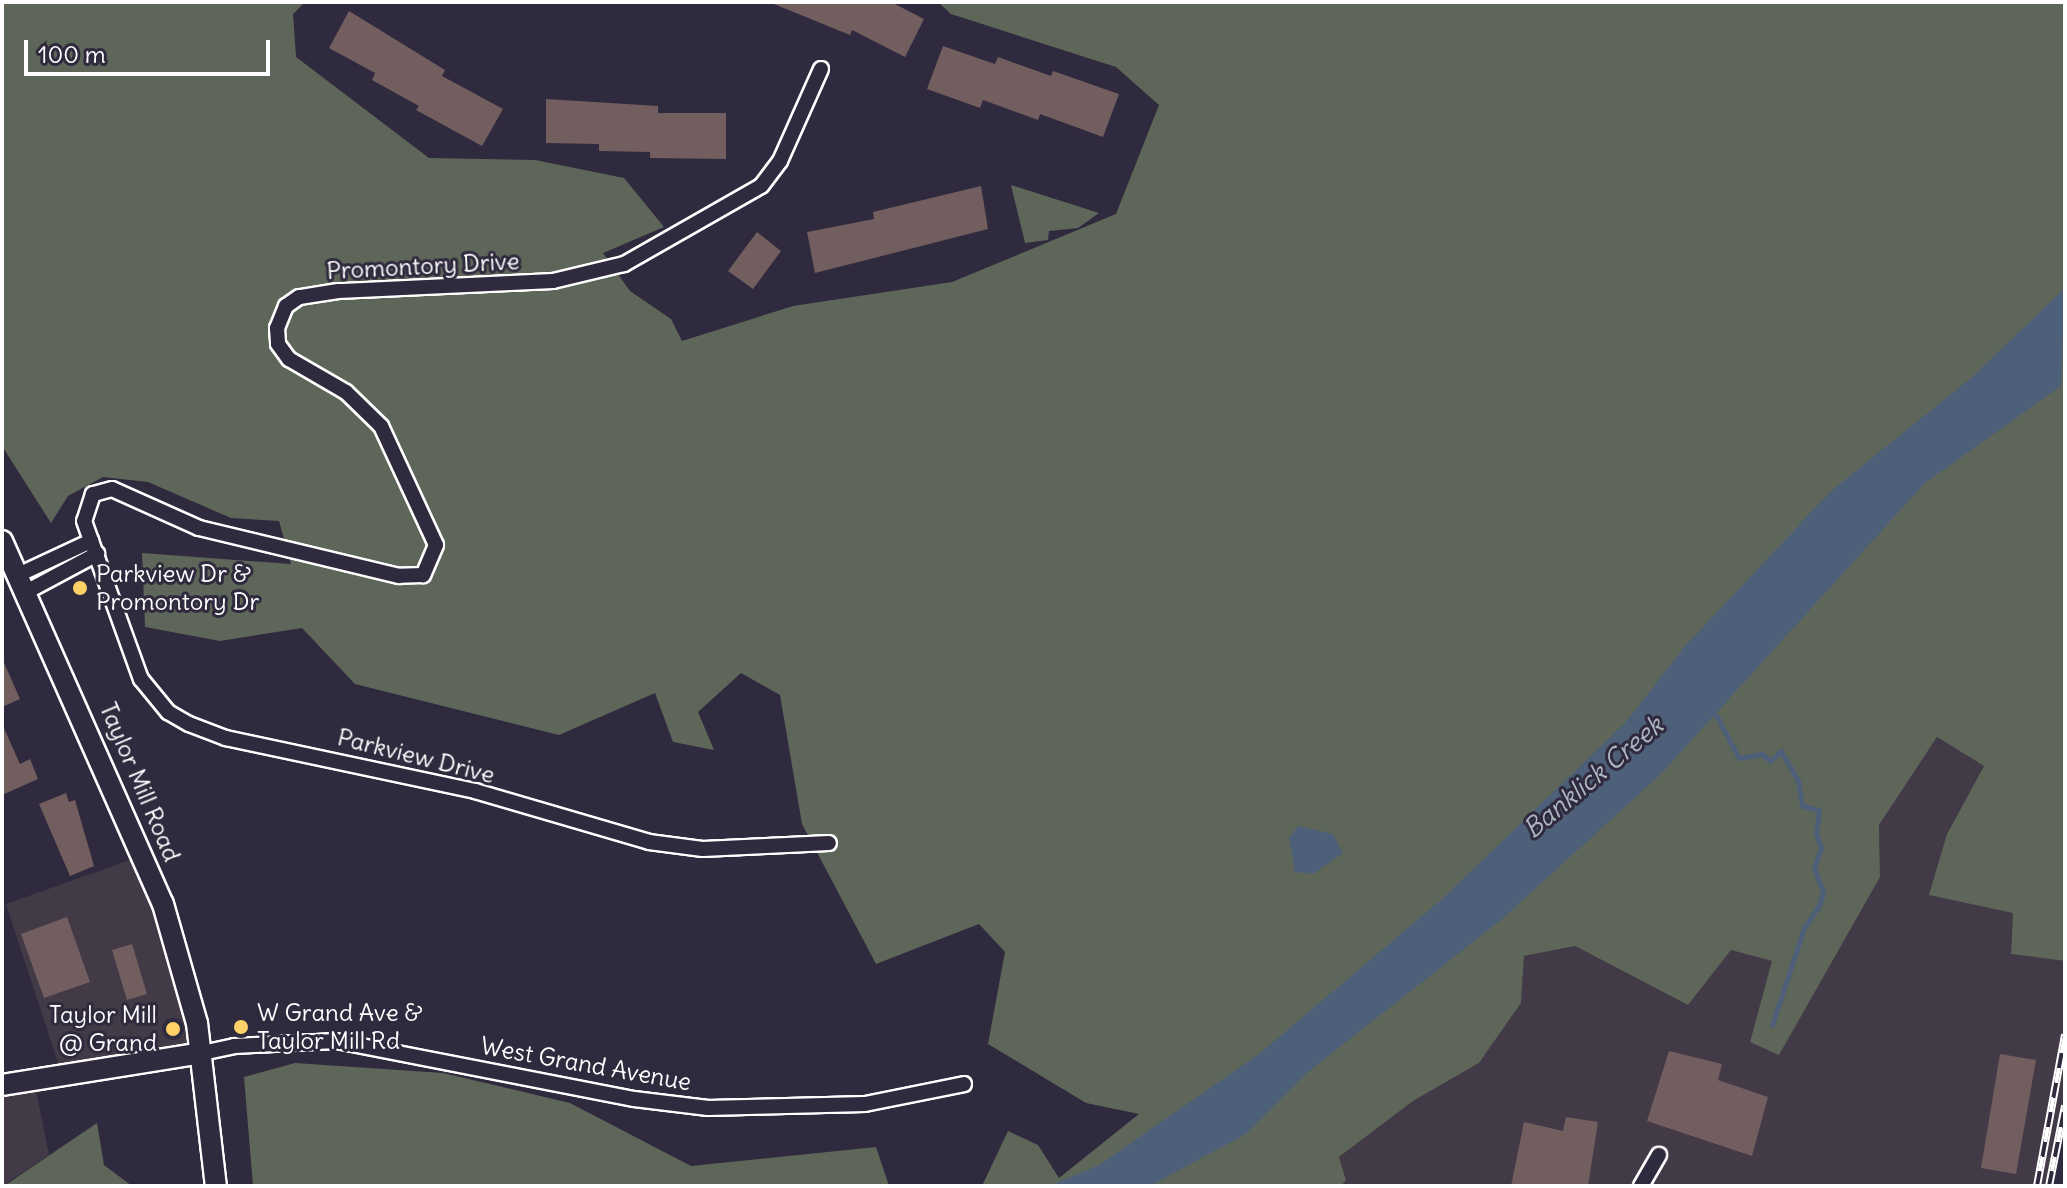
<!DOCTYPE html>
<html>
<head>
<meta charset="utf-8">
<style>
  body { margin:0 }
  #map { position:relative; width:2067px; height:1188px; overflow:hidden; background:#2f2a3d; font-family:Delius,sans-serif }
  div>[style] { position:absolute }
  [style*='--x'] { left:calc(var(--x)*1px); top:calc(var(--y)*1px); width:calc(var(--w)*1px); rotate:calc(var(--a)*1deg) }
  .built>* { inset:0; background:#433a47 }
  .green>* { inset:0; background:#5e6659 }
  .water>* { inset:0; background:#4e6079 }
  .stream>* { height:5px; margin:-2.5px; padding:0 2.5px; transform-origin:2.5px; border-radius:2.5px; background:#4e6079 }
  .building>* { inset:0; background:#725e5f }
  .roads { filter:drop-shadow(2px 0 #fff) drop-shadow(-2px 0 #fff) drop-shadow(0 2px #fff) drop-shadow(0 -2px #fff) }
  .street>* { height:14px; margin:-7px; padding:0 7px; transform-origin:7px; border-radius:7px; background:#2f2a3d }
  .secondary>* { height:20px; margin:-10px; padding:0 10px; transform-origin:10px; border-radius:10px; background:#2f2a3d }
  .rail>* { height:8px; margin-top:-4px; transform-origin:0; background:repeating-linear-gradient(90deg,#2f2a3d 0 15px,#fff 0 30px); box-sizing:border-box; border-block:2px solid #fff }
  .dots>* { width:22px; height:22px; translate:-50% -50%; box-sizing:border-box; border:4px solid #2f2a3d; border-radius:50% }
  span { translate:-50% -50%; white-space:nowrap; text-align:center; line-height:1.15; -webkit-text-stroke:6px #2f2a3d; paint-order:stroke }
  .street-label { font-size:24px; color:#fff }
  .poi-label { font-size:24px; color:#fff }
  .left { translate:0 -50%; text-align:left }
  .right { translate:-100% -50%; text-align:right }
  .water-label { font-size:26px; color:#afb7c3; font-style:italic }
  .frame { position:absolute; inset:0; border:4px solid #fff; pointer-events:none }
  .scale { position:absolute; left:24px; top:40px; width:246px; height:36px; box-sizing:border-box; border:4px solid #fff; border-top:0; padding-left:10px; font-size:24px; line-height:28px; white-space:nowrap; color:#fff; -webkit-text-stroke:6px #2f2a3d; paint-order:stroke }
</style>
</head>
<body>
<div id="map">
  <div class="built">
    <div style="clip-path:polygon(1937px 737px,1984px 766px,1947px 834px,2013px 913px,2011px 954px,2065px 961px,2065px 1106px,2049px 1186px,1341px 1186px,1346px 1180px,1339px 1157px,1413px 1101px,1479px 1063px,1521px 1003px,1524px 956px,1575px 946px,1688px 1005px,1731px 950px,1773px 961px,1750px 1041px,1880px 877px,1879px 825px)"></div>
    <div style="clip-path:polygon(144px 855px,202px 1053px,62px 1075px,6px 904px)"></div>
    <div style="clip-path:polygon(34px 1080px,49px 1155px,2px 1186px,2px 1085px)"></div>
  </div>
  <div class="green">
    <div style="clip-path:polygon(2px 2px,305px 2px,293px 14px,296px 57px,429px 158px,535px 160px,624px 178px,664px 227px,603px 253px,630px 291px,671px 319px,682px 341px,793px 306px,952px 282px,1116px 214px,1159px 105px,1116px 67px,951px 14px,938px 2px,2065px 2px,2065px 961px,2011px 954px,2013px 913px,1929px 895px,1947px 834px,1984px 766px,1937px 737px,1879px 825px,1880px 877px,1779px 1055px,1750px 1042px,1772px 961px,1731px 950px,1688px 1005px,1575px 946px,1524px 956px,1521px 1003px,1479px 1063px,1413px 1101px,1339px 1157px,1346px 1180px,1341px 1186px,982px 1186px,1008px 1131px,1038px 1145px,1059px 1178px,1139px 1114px,1086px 1103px,988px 1044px,1005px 952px,979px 924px,876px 964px,802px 824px,780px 695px,741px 673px,698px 712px,714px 750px,673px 742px,655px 693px,559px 735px,355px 684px,302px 628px,220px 641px,145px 627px,142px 553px,291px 564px,279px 521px,231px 518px,148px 482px,103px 477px,68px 496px,51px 523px,2px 446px)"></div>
    <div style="clip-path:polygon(1011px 185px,1099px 213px,1078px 228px,1049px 231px,1048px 240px,1025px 243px)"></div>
    <div style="clip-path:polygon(295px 1063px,443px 1073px,570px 1103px,691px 1166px,876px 1147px,889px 1186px,253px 1186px,244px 1077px)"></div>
    <div style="clip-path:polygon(97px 1123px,104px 1165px,132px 1186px,4px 1186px)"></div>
  </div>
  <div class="water">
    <div style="clip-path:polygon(2065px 288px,2061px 386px,1925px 483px,1661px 774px,1501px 920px,1308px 1072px,1246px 1134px,1150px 1186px,1049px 1186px,1099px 1165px,1259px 1054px,1442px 899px,1626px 722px,1685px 646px,1831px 491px,1971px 378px)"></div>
    <div style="clip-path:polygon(1299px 826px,1333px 834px,1343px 853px,1313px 874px,1295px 872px,1289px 837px)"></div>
  </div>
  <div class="stream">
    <div style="--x:1716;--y:715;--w:49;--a:61.9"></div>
    <div style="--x:1739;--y:758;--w:23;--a:-10"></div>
    <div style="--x:1762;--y:754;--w:11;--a:41"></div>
    <div style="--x:1770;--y:761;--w:15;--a:-42"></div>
    <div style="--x:1781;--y:751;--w:34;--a:60"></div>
    <div style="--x:1798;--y:780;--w:26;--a:81"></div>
    <div style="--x:1802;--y:806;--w:17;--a:13"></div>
    <div style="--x:1819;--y:810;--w:23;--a:97"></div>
    <div style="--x:1816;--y:833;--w:16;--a:72"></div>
    <div style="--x:1821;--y:848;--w:21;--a:109"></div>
    <div style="--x:1814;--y:868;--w:26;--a:69"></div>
    <div style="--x:1823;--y:892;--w:12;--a:104"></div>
    <div style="--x:1820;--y:904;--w:29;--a:124"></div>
    <div style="--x:1804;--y:928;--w:102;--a:108.3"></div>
  </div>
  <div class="building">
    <div style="clip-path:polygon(769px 2px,891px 2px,924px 19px,905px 57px,852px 30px,850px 35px)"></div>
    <div style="clip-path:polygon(349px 11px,445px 70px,442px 76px,503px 109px,482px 146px,416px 110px,419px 106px,372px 80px,375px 73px,329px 48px)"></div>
    <div style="clip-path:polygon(943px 46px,995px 64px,998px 57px,1051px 76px,1053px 71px,1119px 94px,1103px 137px,1040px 114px,1038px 120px,983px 100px,980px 108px,927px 89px)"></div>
    <div style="clip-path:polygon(546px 99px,658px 106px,658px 113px,726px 113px,726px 159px,650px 158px,650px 152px,599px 151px,599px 144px,546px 143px)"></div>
    <div style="clip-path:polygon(981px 186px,988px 229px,815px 273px,807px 232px,874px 219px,873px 212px)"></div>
    <div style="clip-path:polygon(757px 232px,781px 251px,753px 289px,728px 271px)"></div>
    <div style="clip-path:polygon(2px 658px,20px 699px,2px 707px)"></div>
    <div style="clip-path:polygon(2px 724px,20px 764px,30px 759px,38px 779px,2px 795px)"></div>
    <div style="clip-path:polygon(66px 793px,69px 802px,75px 800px,94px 866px,70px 876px,39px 804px)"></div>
    <div style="clip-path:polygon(67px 917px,90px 982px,44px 998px,21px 934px)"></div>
    <div style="clip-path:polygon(132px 944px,147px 994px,127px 1000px,112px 950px)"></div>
    <div style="clip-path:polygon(1669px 1051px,1722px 1064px,1718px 1080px,1768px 1097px,1752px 1156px,1647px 1121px)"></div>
    <div style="clip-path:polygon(2000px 1054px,2036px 1060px,2016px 1174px,1981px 1168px)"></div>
    <div style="clip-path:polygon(1566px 1117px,1598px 1122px,1588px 1186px,1511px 1186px,1524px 1122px,1563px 1131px)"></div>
  </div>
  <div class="roads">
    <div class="street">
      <div style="--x:821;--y:69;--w:101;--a:114"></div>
      <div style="--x:780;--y:161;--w:31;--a:127"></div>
      <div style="--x:761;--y:186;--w:158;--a:150.3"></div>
      <div style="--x:624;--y:264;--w:73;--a:166.5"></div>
      <div style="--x:553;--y:281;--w:215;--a:177.3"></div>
      <div style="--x:338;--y:291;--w:39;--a:171"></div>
      <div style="--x:299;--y:297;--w:16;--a:145"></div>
      <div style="--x:286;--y:306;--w:24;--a:112"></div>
      <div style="--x:277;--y:328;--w:16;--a:86"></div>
      <div style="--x:278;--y:344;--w:19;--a:54"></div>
      <div style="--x:289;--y:359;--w:66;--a:30.1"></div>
      <div style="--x:346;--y:392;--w:49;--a:44.2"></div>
      <div style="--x:381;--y:426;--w:131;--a:65.2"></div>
      <div style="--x:436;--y:545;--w:33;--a:113"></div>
      <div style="--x:423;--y:575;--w:24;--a:178"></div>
      <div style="--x:399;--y:576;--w:206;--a:-166.5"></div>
      <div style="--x:199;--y:528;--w:95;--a:-155.9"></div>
      <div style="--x:112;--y:489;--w:20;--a:165"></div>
      <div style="--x:93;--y:494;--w:28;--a:108"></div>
      <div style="--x:84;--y:521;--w:168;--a:70.2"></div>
      <div style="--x:141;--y:679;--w:43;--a:50.7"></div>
      <div style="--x:168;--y:712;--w:24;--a:30"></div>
      <div style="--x:189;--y:724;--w:40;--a:21"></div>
      <div style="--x:226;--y:738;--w:255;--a:12"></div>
      <div style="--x:475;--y:791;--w:181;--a:16.3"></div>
      <div style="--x:649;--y:842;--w:54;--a:7.4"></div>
      <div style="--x:703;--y:849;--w:126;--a:-2.7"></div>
      <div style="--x:18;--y:575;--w:81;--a:-25"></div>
      <div style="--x:26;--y:592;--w:81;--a:-28.2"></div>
      <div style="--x:202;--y:1053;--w:33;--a:-12"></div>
      <div style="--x:234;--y:1046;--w:102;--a:-2.8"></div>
      <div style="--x:336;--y:1041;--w:304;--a:11"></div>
      <div style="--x:634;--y:1099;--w:75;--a:6.9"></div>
      <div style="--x:708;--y:1108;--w:157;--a:-1.5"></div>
      <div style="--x:865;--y:1104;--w:101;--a:-11.4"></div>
      <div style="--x:1641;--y:1186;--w:36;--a:-60"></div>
    </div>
    <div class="secondary">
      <div style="--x:2;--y:541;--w:397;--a:66.1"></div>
      <div style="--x:163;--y:904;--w:124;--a:74.1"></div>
      <div style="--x:197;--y:1023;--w:164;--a:83.4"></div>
      <div style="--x:2;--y:1085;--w:203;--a:-9.1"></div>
    </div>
  </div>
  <div class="rail">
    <div style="--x:2037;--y:1186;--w:154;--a:-79.5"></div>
    <div style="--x:2049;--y:1186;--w:82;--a:-78.7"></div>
  </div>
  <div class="dots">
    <div style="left:80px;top:588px;background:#ffd166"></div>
    <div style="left:241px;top:1027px;background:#ffd166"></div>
    <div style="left:173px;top:1029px;background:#ffd166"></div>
  </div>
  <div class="street-label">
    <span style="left:423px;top:266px;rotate:-3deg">Promontory Drive</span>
    <span style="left:416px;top:756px;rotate:14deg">Parkview Drive</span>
    <span style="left:140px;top:782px;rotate:67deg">Taylor Mill Road</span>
    <span style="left:586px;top:1064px;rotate:10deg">West Grand Avenue</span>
  </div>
  <div class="poi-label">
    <span class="left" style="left:96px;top:588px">Parkview Dr &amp;<br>Promontory Dr</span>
    <span class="left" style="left:257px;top:1027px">W Grand Ave &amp;<br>Taylor Mill Rd</span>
    <span class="right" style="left:157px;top:1029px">Taylor Mill<br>@ Grand</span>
  </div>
  <div class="water-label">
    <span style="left:1593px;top:777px;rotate:-40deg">Banklick Creek</span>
  </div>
  <div class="frame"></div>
  <div class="scale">100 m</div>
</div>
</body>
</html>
